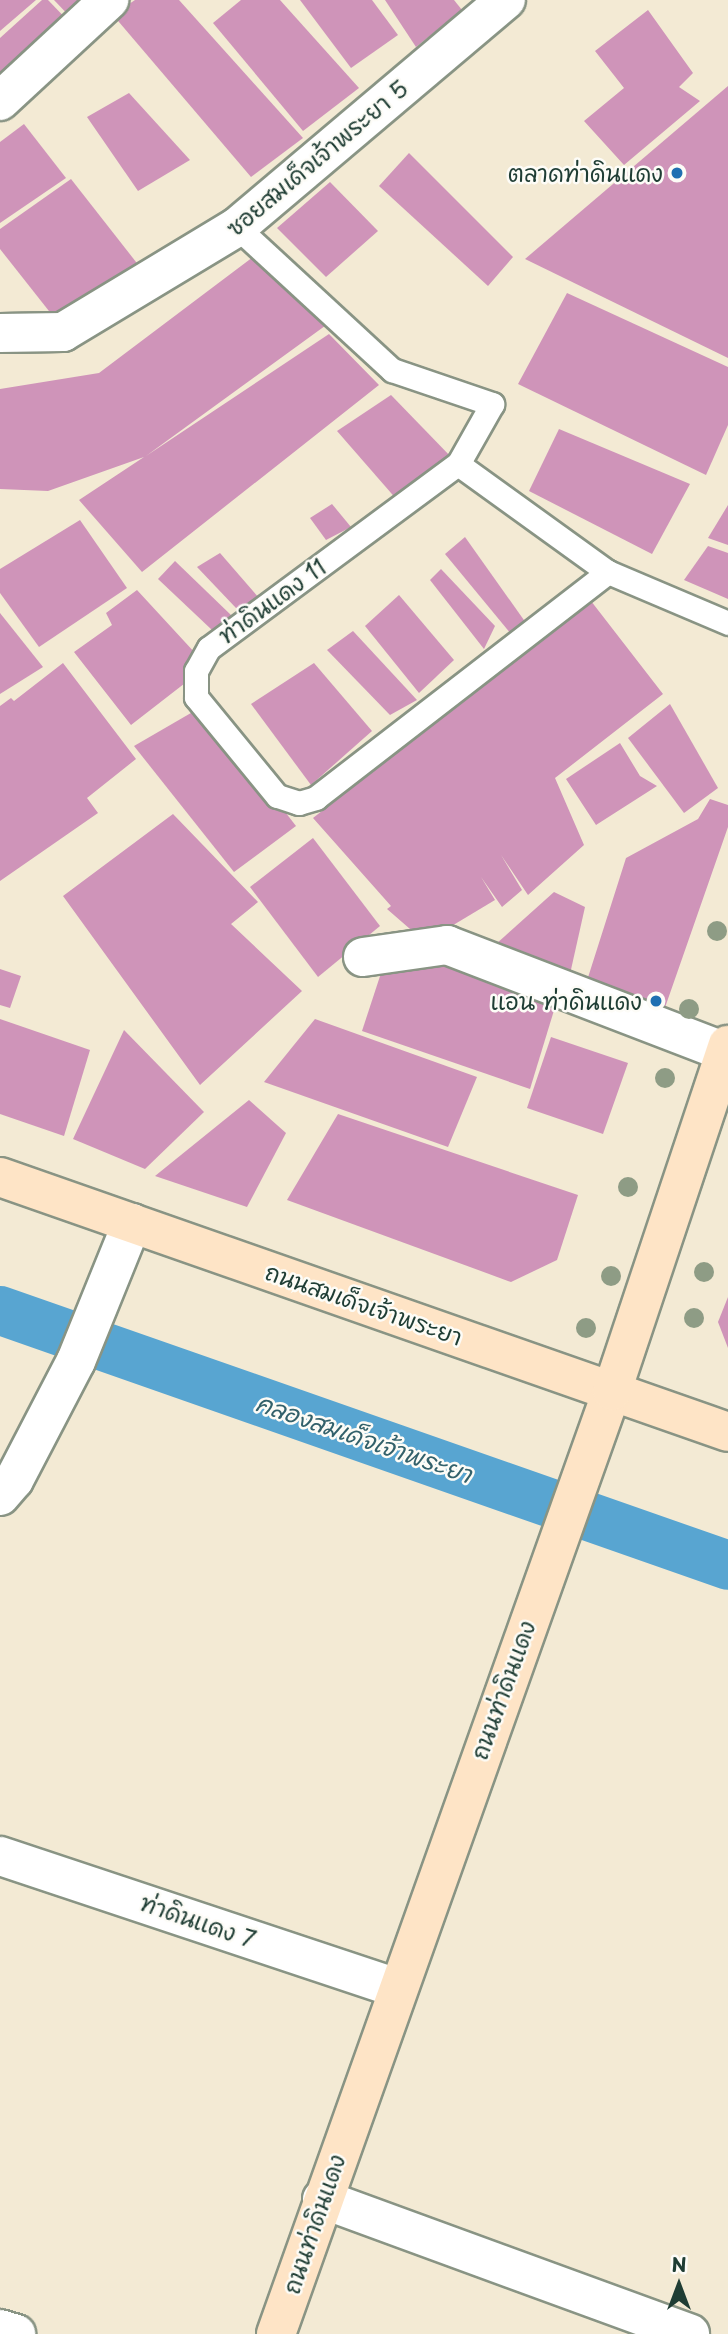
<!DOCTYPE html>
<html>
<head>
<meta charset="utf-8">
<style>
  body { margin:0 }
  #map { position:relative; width:728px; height:2334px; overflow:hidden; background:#f3ead4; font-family:"Playpen Sans","Playpen Sans Thai",sans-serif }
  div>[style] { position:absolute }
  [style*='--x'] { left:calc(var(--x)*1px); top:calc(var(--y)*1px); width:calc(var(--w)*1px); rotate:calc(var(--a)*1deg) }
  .canal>* { height:49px; margin:-24.5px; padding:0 24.5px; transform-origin:24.5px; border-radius:24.5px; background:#58a5d1 }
  .building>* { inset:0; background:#cf94b9 }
  .roads { filter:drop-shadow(2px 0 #899484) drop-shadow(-2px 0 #899484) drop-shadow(0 2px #899484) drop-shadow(0 -2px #899484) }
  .lane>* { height:23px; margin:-11.5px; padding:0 11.5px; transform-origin:11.5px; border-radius:11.5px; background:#fff }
  .street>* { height:38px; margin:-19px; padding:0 19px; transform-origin:19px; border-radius:19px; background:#fff }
  .secondary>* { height:38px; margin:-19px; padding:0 19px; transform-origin:19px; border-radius:19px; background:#fee4c6 }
  .trees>* { width:20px; height:20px; margin:-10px; border-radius:50%; background:#8e9c85 }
  .dots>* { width:19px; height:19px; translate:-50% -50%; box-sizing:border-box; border:4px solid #fdfcf7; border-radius:50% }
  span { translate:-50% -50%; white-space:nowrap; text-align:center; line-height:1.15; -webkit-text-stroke:5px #fdfcf7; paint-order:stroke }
  .street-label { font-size:23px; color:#1f3d34 }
  .poi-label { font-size:23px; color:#1f3d34 }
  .right { translate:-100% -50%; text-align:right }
  .water-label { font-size:24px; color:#33616b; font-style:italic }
  .north { position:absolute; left:644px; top:2250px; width:70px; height:70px; -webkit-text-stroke:5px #fdfcf7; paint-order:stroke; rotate:0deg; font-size:19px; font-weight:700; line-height:28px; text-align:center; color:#1f3d34 }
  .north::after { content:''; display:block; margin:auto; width:24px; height:32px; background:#1f3d34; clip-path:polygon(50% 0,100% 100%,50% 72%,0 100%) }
</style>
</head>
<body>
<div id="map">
  <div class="canal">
    <div style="--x:0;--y:1310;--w:771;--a:19.3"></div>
  </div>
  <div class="building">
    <div style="clip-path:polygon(0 0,36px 0,0 31px)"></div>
    <div style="clip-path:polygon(42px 0,48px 0,75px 28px,0 80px,0 38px)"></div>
    <div style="clip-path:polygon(54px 0,96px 0,74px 21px)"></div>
    <div style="clip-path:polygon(135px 0,179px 0,303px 138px,251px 177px,113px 15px)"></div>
    <div style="clip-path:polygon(241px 0,280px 0,359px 88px,303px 131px,213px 23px)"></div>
    <div style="clip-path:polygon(300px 0,372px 0,398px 35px,351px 68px)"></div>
    <div style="clip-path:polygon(385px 0,454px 0,462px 10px,416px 47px)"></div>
    <div style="clip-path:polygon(648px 10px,693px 73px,679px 87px,700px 101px,624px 165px,584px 121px,624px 88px,595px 51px)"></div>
    <div style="clip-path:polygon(728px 86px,728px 358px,525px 259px)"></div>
    <div style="clip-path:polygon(129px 93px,190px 160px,138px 191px,87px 117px)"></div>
    <div style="clip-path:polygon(24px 124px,66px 178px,0 223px,0 142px)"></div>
    <div style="clip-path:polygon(409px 153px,513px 257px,488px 286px,379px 186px)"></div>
    <div style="clip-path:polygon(71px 179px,147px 276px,60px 325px,0 249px,0 229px)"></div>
    <div style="clip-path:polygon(330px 182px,378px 231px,326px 277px,277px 228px)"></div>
    <div style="clip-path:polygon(253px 257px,329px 323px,146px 456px,329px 334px,379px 385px,142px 572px,79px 500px,144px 457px,48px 491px,0 489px,0 389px,99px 373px)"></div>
    <div style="clip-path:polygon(567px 293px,728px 367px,728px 425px,706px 475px,518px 384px)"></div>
    <div style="clip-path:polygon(391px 395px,454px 460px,398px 501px,337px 431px)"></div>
    <div style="clip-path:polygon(559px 429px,690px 484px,652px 554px,529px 491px)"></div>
    <div style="clip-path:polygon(332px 504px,351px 527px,326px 540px,310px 518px)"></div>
    <div style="clip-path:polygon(728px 505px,728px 545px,708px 538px)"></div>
    <div style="clip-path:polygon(80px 520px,127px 588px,39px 647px,0 593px,0 569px)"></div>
    <div style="clip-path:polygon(465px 537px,526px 623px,511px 634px,445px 554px)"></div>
    <div style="clip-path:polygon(708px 546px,728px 553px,728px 599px,684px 580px)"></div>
    <div style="clip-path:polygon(220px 553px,259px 598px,236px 608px,197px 567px)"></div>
    <div style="clip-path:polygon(175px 561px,232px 616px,212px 630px,158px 579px)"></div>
    <div style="clip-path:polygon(441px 569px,495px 626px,484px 649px,430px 580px)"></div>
    <div style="clip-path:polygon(137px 590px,196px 654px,189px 680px,131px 725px,74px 652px,112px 625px,106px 613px)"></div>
    <div style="clip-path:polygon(399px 595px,454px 660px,419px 693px,365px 626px)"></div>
    <div style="clip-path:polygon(591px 601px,663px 694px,555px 778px,584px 845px,528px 895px,501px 855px,522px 890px,502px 907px,481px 877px,495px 900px,425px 942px,387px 909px,391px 906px,313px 818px)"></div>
    <div style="clip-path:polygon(0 613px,43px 667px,0 694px)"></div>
    <div style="clip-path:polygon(353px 631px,417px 700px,390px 715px,327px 650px)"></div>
    <div style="clip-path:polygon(63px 663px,136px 759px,87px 798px,98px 813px,0 881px,0 706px,11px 698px,14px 701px)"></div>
    <div style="clip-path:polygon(314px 663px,372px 731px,311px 785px,251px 704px)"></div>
    <div style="clip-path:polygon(670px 704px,718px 788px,684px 813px,628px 738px)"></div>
    <div style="clip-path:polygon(203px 706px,296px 826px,234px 872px,134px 746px)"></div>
    <div style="clip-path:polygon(620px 743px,640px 776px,657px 786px,596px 825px,566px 779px)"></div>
    <div style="clip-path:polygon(710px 799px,728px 805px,728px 827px,661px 1019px,584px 990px,626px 858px,698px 819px)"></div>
    <div style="clip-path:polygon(173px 814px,258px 902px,231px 924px,302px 991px,200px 1085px,63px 896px)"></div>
    <div style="clip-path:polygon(313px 838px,380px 926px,318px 977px,250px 887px)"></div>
    <div style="clip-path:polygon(554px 892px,585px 907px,568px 983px,486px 953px)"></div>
    <div style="clip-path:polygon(443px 952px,559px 994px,530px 1089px,362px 1031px,382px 970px)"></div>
    <div style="clip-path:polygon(0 969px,21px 976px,10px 1008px,0 1005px)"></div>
    <div style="clip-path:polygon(0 1019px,90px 1050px,64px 1136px,0 1114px)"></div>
    <div style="clip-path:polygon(315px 1019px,477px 1077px,448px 1147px,264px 1082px)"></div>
    <div style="clip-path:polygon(124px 1030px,204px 1112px,145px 1169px,73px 1139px)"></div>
    <div style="clip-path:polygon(551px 1037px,628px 1063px,603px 1134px,527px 1108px)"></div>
    <div style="clip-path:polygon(249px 1100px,286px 1133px,247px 1207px,155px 1176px)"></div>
    <div style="clip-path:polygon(338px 1114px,578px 1195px,557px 1260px,511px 1282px,287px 1200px)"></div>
    <div style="clip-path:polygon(728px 1297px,728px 1348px,718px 1322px)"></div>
  </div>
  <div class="roads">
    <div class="lane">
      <div style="--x:237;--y:227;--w:211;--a:42.7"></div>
      <div style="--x:392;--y:370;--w:106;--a:18.8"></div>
      <div style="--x:492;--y:404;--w:69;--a:119.5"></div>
      <div style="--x:608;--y:572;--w:369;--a:142.3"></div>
      <div style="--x:316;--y:798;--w:18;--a:164"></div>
      <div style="--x:299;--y:803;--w:23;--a:-162"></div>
      <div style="--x:277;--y:796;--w:128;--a:-129.3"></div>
      <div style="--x:196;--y:697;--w:26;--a:-90"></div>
      <div style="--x:196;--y:671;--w:26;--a:-61"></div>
      <div style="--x:209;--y:648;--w:310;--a:-36.5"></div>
      <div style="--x:458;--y:464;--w:185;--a:35.8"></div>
      <div style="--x:608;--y:572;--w:130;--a:23"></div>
    </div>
    <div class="street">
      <div style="--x:0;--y:101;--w:149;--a:-42.8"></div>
      <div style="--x:0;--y:333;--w:63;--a:-0.9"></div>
      <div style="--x:63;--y:332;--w:203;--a:-31.1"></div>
      <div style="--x:237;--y:227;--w:352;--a:-40.2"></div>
      <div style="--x:363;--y:957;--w:85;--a:-8.1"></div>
      <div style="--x:447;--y:945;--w:299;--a:21"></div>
      <div style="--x:0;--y:1496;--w:21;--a:-49"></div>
      <div style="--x:14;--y:1480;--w:134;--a:-62.5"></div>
      <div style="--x:76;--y:1361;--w:149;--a:-67.9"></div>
      <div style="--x:0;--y:1856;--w:417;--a:18.4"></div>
      <div style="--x:322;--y:2199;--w:392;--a:20.1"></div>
      <div style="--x:0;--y:2329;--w:17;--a:17"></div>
    </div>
    <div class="secondary">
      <div style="--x:0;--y:1177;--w:771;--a:19.3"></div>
      <div style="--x:276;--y:2334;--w:1001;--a:-70.39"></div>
      <div style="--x:612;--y:1391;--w:365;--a:-71.5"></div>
    </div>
  </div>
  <div class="trees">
    <div style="left:717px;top:931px"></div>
    <div style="left:689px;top:1009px"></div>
    <div style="left:665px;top:1078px"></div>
    <div style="left:628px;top:1187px"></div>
    <div style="left:704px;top:1272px"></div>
    <div style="left:611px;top:1276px"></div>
    <div style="left:694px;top:1318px"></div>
    <div style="left:586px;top:1328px"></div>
  </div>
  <div class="dots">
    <div style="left:677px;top:173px;background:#1f6fb2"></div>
    <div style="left:656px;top:1001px;background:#1f6fb2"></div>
  </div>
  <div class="street-label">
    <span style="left:317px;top:158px;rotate:-40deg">ซอยสมเด็จเจ้าพระยา 5</span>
    <span style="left:272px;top:601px;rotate:-36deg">ท่าดินแดง 11</span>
    <span style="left:364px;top:1304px;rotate:19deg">ถนนสมเด็จเจ้าพระยา</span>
    <span style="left:503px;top:1690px;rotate:-70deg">ถนนท่าดินแดง</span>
    <span style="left:198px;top:1921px;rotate:19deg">ท่าดินแดง 7</span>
    <span style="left:314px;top:2224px;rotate:-71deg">ถนนท่าดินแดง</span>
  </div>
  <div class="poi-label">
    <span class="right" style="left:663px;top:173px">ตลาดท่าดินแดง</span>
    <span class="right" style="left:642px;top:1001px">แอน ท่าดินแดง</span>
  </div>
  <div class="water-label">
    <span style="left:364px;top:1438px;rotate:19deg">คลองสมเด็จเจ้าพระยา</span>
  </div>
  <div class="north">N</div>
</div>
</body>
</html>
